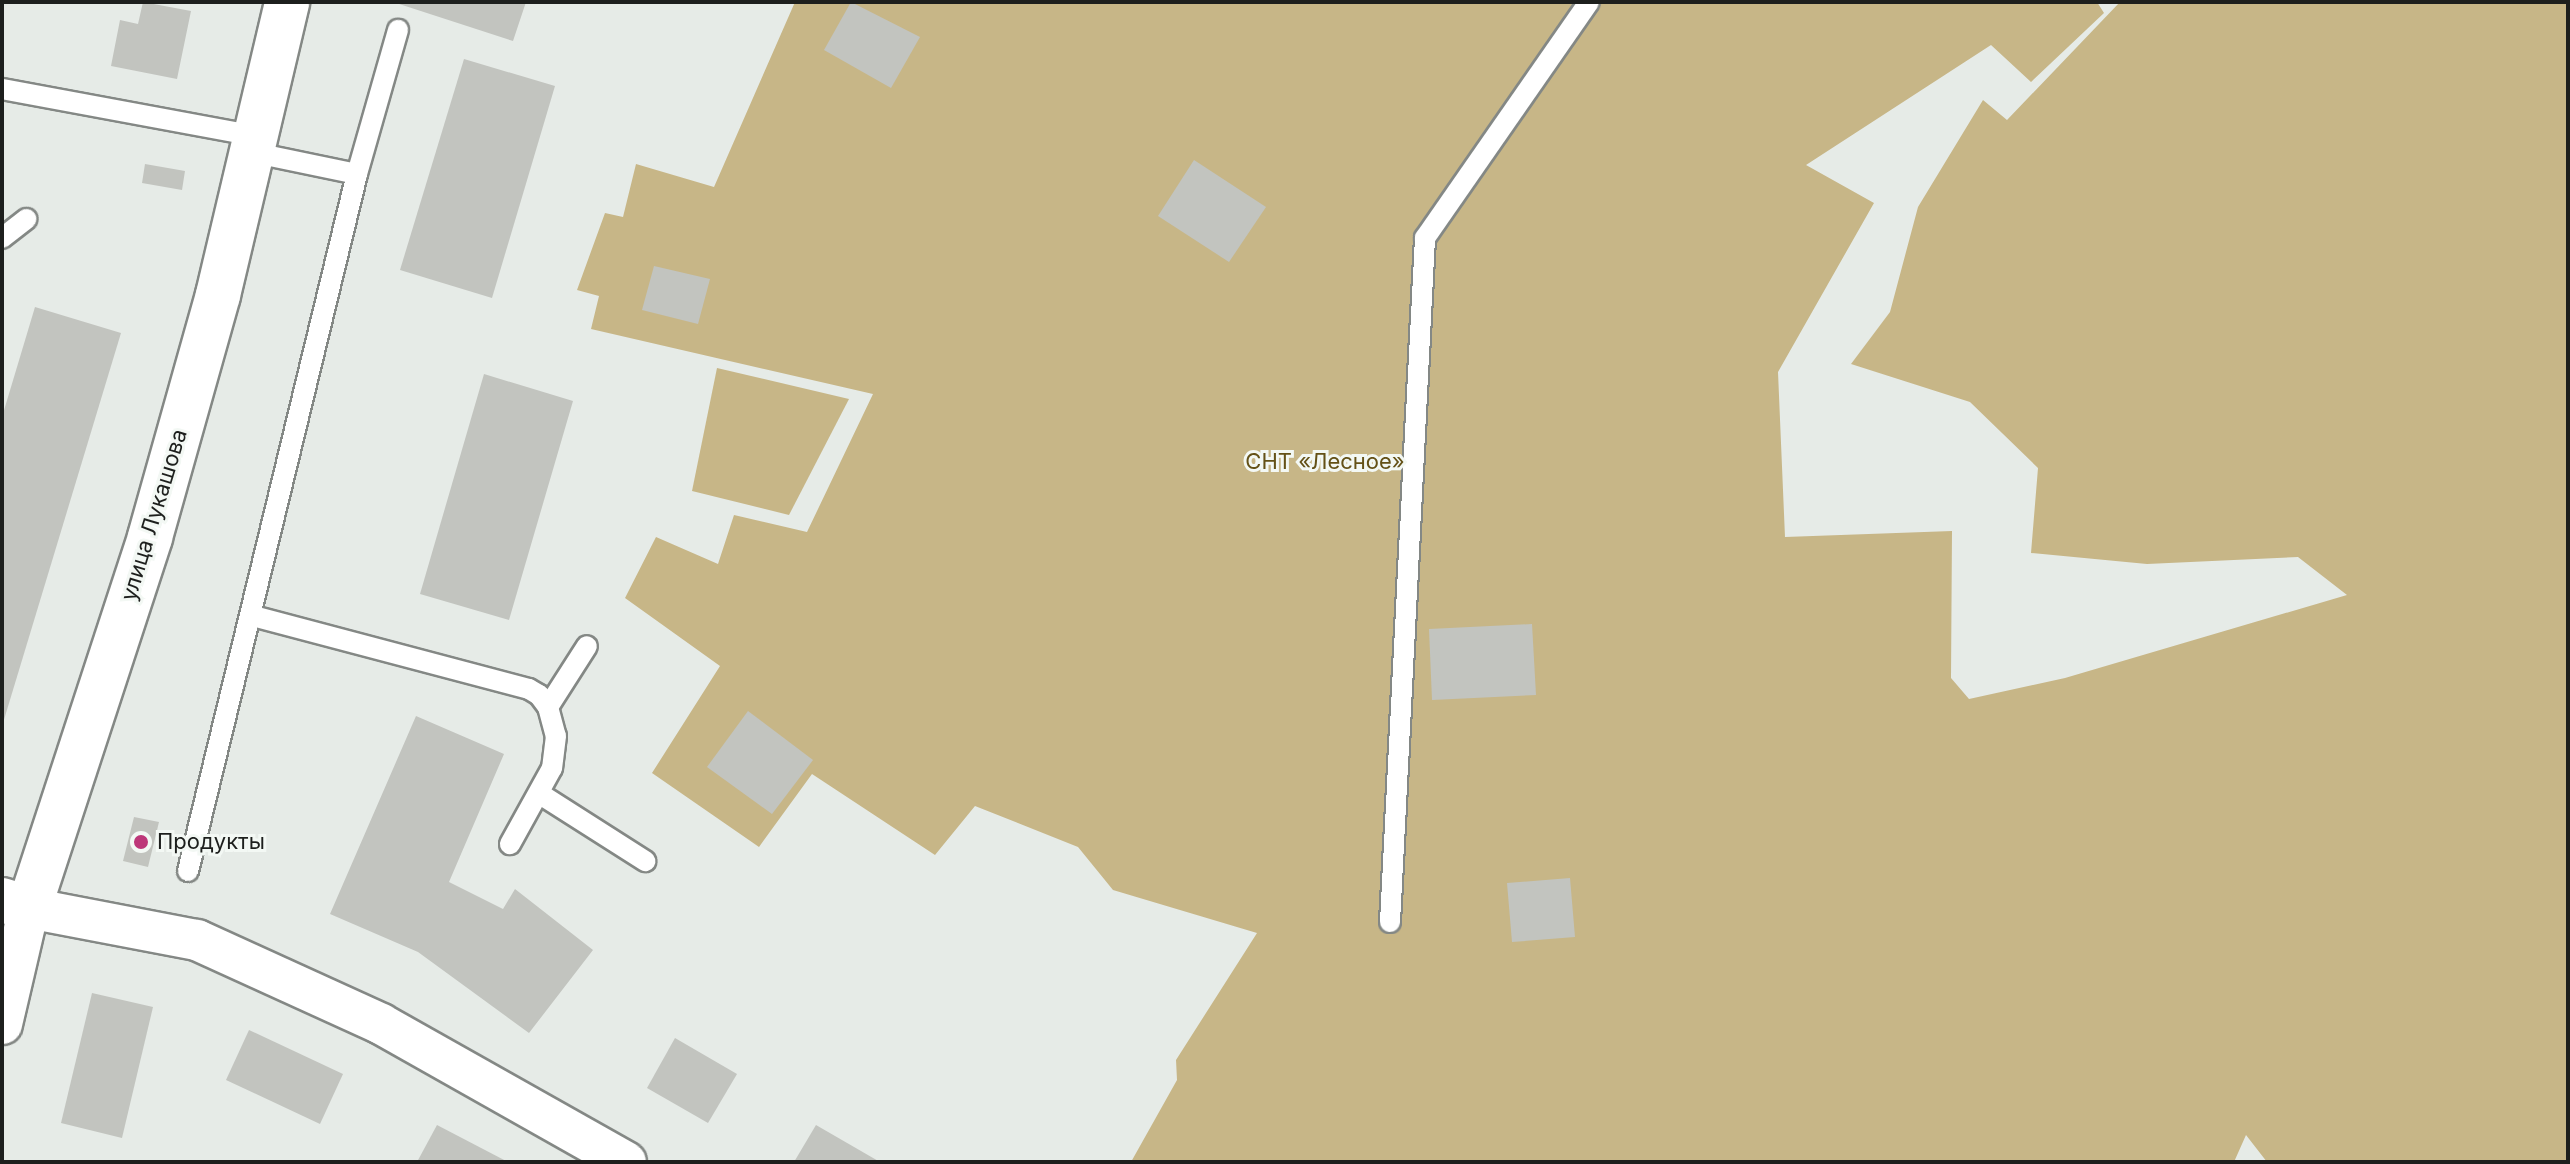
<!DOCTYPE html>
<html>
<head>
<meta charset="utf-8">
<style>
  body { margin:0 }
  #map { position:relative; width:2570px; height:1164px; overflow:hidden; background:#e6ebe7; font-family:Inter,sans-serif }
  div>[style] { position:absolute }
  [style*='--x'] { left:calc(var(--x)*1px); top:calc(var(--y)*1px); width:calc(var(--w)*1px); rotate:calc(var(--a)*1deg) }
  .green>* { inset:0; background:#c7b687 }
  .building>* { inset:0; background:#c2c4bf }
  .roads { filter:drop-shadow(2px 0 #848885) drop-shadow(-2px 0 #848885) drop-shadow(0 2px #848885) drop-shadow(0 -2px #848885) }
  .lane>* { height:20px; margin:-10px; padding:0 10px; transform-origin:10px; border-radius:10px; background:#fff }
  .street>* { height:40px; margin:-20px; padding:0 20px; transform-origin:20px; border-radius:20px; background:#fff }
  .secondary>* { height:44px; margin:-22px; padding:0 22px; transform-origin:22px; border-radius:22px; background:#fff }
  .dots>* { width:22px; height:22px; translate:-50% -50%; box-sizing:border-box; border:4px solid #f3f8f4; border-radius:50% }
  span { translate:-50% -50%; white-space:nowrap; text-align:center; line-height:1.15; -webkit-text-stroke:6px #f3f8f4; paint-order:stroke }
  .park-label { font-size:22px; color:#645117 }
  .street-label { font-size:22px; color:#1d1f1d }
  .poi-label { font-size:22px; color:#1d1f1d }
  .left { translate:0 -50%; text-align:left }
  .frame { position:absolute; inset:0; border:4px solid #1d1f1d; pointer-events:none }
</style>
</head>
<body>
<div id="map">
  <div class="green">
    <div style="clip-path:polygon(795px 2px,2097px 2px,2104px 13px,2031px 82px,1991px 45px,1806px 165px,1874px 203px,1778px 372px,1785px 537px,1952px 531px,1951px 678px,1969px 699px,2065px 678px,2347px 595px,2298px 557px,2147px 564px,2031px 553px,2038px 468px,1970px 402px,1851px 364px,1890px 312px,1918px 207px,1983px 100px,2007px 120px,2120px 2px,2568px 2px,2568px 1162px,2267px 1162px,2246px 1135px,2234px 1162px,1131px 1162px,1177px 1080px,1176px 1060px,1257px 933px,1113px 890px,1078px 847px,975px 806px,935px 855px,812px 774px,759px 847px,652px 773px,720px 666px,625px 598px,656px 537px,718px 564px,734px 515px,807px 532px,873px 394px,591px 329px,599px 296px,577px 290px,605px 213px,623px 217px,636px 164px,714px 187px)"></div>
    <div style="clip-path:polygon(717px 368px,849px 399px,789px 515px,692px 491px)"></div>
  </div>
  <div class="building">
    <div style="clip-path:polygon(143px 2px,191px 11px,177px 79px,111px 66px,120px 20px,138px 24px)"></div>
    <div style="clip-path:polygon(393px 2px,526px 2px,513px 41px)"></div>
    <div style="clip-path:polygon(851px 2px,920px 37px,891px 88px,824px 50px)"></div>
    <div style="clip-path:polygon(464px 59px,555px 86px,492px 298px,400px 270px)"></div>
    <div style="clip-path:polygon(1194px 160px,1266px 207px,1229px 262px,1158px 216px)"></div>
    <div style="clip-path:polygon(145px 164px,185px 171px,182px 190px,142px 183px)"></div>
    <div style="clip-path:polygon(654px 266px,710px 279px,698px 324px,642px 310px)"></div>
    <div style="clip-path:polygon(35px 307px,121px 333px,3px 723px,2px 417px)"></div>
    <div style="clip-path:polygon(484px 374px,573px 401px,509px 620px,420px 594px)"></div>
    <div style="clip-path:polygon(1532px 624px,1536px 695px,1432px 700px,1429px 629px)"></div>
    <div style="clip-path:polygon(748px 711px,813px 760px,772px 814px,707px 767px)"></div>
    <div style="clip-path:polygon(416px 716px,504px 754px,449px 882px,503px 909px,515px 889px,593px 950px,529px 1033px,418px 952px,330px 914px)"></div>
    <div style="clip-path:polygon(134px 817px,159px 822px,148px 867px,123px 861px)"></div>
    <div style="clip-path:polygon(1570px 878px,1575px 937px,1512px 942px,1507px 883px)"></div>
    <div style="clip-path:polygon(92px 993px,153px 1007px,122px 1138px,61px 1123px)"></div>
    <div style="clip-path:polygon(249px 1030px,343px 1074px,320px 1124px,226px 1080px)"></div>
    <div style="clip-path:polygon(675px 1038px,737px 1074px,708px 1123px,647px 1088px)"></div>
    <div style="clip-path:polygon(437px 1125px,508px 1162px,417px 1162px)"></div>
    <div style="clip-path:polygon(816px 1125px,880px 1162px,794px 1162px)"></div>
  </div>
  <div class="roads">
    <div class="lane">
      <div style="--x:2;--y:89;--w:257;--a:10.5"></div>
      <div style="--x:251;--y:152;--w:108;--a:11.7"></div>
      <div style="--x:2;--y:238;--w:31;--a:-38"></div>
      <div style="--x:253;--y:616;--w:285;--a:14.8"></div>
      <div style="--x:529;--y:689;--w:12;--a:31"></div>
      <div style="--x:539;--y:695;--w:15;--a:53"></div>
      <div style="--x:548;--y:707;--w:30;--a:75"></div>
      <div style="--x:556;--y:736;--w:32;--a:97"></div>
      <div style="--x:552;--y:768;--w:87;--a:118.9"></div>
      <div style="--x:548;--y:707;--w:72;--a:-57.4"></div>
      <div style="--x:540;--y:794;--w:125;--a:32.5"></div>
      <div style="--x:188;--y:871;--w:717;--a:-76.37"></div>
      <div style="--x:357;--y:174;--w:150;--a:-74.1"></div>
      <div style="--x:1390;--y:922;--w:685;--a:-87.07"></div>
      <div style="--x:1425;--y:238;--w:287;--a:-55.2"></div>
    </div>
    <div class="street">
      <div style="--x:2;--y:1024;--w:119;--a:-76.9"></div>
      <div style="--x:29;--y:908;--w:171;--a:10.8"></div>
      <div style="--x:197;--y:940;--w:202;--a:24.5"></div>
      <div style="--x:381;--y:1024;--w:281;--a:29.4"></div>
    </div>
    <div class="secondary">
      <div style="--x:2;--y:900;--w:28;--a:17"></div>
      <div style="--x:29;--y:908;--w:390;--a:-71.9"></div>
      <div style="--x:150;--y:537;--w:251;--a:-74.3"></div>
      <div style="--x:218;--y:295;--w:301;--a:-76.7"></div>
    </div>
  </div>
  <div class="dots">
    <div style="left:141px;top:842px;background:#bd3779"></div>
  </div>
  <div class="park-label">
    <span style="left:1325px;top:462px">СНТ «Лесное»</span>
  </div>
  <div class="street-label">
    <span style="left:154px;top:515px;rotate:-73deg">улица Лукашова</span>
  </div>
  <div class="poi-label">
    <span class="left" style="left:157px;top:842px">Продукты</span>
  </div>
  <div class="frame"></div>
</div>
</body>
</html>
